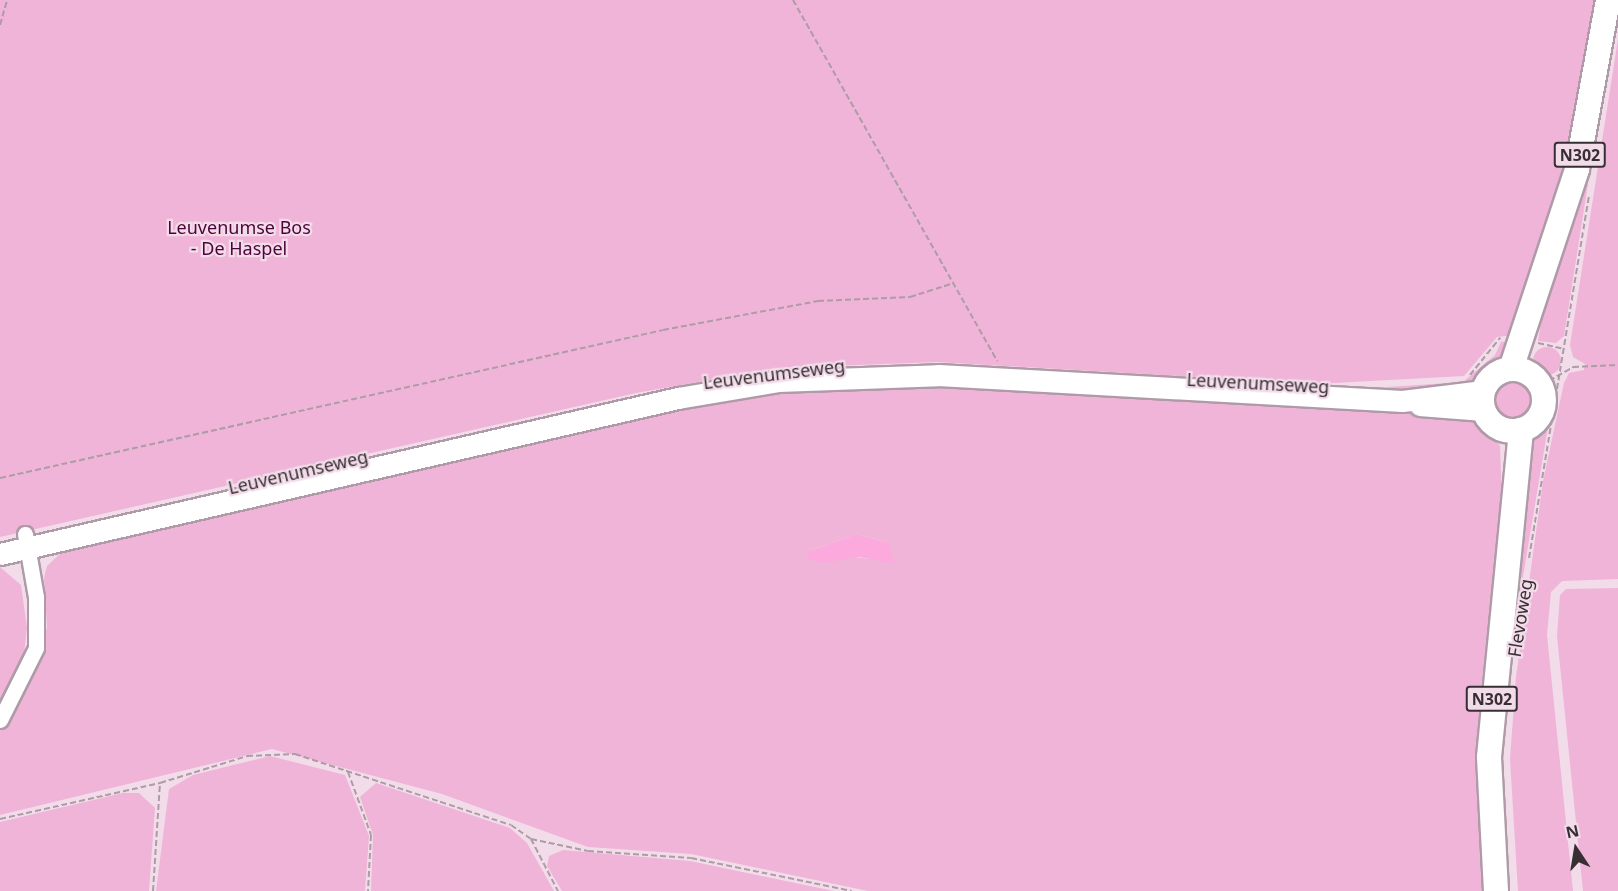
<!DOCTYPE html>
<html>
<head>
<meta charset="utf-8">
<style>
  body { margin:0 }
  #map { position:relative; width:1618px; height:891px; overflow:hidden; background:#f2dce9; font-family:"Noto Sans",sans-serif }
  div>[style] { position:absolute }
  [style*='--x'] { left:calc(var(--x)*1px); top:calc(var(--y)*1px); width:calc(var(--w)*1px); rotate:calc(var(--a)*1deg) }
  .green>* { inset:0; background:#efb4d8 }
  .round { border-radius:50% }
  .water>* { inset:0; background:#fca9dd }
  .path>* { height:2px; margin-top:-1px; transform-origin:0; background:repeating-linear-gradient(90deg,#ad9ca6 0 6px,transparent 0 9px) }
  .roads { filter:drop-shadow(2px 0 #af9ba7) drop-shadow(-2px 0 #af9ba7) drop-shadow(0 2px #af9ba7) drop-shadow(0 -2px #af9ba7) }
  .minor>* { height:15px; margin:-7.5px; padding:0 7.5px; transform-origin:7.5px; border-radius:7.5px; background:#fff }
  .secondary>* { height:21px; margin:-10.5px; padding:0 10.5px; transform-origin:10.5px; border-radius:10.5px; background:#fff }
  .primary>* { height:24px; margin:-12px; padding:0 12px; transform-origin:12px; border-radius:12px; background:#fff }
  .primary>.ring { margin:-12px; padding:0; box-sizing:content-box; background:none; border:24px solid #fff; border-radius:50% }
  span { translate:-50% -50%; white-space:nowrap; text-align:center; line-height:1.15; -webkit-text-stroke:4.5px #f2dce9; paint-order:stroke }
  .shield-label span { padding:2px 4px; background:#f2dce9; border:2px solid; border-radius:4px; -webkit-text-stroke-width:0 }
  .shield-label { font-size:16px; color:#382f34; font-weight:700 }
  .park-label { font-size:18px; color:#4d043a }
  .street-label { font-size:18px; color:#382f34 }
  .north { position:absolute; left:1546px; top:819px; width:60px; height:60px; -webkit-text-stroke:4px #f2dce9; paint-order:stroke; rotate:348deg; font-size:16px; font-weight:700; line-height:24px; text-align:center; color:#382f34 }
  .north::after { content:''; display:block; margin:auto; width:21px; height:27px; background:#382f34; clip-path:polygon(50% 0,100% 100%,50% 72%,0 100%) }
</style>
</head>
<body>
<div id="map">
  <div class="green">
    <div style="clip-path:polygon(0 0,1599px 0,1569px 168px,1514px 335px,1497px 337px,1464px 376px,1315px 384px,937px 362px,777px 368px,636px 393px,0 537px)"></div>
    <div style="clip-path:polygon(1618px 39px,1618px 579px,1562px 581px,1551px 592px,1547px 635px,1573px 891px,1518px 891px,1510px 759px,1516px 677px,1543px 481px,1564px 383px,1569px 373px,1584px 370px,1585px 364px,1573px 357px,1570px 345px)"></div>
    <div style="clip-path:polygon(1582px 183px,1588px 184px,1564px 336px,1556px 343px,1538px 341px,1544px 305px)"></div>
    <div style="clip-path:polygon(1513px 341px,1501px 364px,1478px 383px,1395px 392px,1357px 389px,1463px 382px,1495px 355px,1501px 342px)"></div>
    <div class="round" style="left:1533px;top:347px;width:28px;height:28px"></div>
    <div style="clip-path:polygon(842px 367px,938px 367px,841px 369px,28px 537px,637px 397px,778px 372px)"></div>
    <div class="round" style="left:1493px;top:380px;width:40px;height:40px"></div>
    <div style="clip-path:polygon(evenodd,896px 381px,1470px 413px,1480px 418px,1500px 446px,1502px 500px,1487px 891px,868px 891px,691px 854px,588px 847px,442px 794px,272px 749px,0 815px,0 730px,38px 666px,47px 627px,44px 578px,47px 566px,63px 551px,741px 392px,896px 381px,857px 534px,888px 543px,869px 559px,810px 551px,857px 534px)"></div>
    <div style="clip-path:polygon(1555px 385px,1506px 678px,1502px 758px,1509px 891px,1504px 891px,1497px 758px,1529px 435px,1546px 417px)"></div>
    <div style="clip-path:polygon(0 567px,21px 585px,27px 628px,24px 653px,0 706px)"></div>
    <div style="clip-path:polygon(1618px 588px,1618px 891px,1583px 891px,1557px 636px,1560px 595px,1566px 589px)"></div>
    <div style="clip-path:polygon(270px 756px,345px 775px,369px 836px,365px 891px,156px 891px,169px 789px,193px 775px)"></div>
    <div style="clip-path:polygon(376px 783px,510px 828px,527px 843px,554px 891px,371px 891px,373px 835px,360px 797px)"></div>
    <div style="clip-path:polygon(123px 793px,139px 793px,155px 808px,149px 891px,0 891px,0 822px)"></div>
    <div style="clip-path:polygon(563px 850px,690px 861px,834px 891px,562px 891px,547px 866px,549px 856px)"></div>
  </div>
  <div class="water">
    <div style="clip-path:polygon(857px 534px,888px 543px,895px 564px,859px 557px,821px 563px,806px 558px,810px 551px)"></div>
  </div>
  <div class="path">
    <div style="--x:793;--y:0;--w:415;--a:60.5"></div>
    <div style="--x:0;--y:25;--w:26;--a:-74"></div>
    <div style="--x:1538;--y:343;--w:27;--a:13"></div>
    <div style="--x:1470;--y:375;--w:48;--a:-51"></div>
    <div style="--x:1541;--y:385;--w:37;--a:-29"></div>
    <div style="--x:1573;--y:367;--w:45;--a:-2.5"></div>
    <div style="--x:0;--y:478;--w:679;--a:-12.58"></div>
    <div style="--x:663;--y:330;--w:158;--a:-10.6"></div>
    <div style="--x:818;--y:301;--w:92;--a:-2.5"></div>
    <div style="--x:910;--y:297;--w:46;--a:-17.7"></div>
    <div style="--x:1529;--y:558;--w:366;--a:-80.6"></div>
    <div style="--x:348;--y:772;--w:67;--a:69.9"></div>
    <div style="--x:371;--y:835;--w:56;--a:93.1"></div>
    <div style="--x:0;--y:819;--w:164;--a:-12.7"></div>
    <div style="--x:160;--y:783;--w:91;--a:-17.2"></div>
    <div style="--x:247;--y:756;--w:48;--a:-2.4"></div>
    <div style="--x:295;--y:754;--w:227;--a:18.2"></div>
    <div style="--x:511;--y:825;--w:24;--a:35"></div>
    <div style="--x:531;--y:839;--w:59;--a:62.6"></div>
    <div style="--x:531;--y:839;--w:58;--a:11.9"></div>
    <div style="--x:588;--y:851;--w:103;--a:3.9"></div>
    <div style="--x:691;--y:858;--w:164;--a:11.6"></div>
    <div style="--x:153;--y:891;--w:108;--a:-86.3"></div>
  </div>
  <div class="roads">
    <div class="minor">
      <div style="--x:0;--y:720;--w:80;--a:-63.4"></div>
      <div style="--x:36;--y:648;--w:51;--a:-90"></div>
      <div style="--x:36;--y:597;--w:64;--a:-99.9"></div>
    </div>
    <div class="secondary">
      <div style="--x:1420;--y:405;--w:63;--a:4.5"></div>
      <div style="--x:0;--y:554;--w:696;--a:-12.96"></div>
      <div style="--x:678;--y:398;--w:101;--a:-9.6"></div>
      <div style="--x:778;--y:381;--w:160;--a:-2.1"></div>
      <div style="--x:938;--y:375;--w:465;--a:3.2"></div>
      <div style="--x:1402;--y:401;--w:82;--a:-7"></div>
    </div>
    <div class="primary">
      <div class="ring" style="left:1482px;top:369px;width:38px;height:38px"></div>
      <div style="--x:1511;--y:369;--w:211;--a:-71.7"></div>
      <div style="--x:1577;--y:169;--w:172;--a:-79.6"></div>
      <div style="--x:1496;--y:891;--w:134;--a:-93"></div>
      <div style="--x:1489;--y:757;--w:329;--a:-84.4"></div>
    </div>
  </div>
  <div class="shield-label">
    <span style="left:1580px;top:155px">N302</span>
    <span style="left:1492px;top:699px">N302</span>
  </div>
  <div class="park-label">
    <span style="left:239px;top:238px">Leuvenumse Bos<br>- De Haspel</span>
  </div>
  <div class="street-label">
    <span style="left:774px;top:374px;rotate:-7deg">Leuvenumseweg</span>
    <span style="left:1258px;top:383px;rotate:3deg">Leuvenumseweg</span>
    <span style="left:298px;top:472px;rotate:-13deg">Leuvenumseweg</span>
    <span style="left:1520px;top:618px;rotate:-81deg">Flevoweg</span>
  </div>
  <div class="north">N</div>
</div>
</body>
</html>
